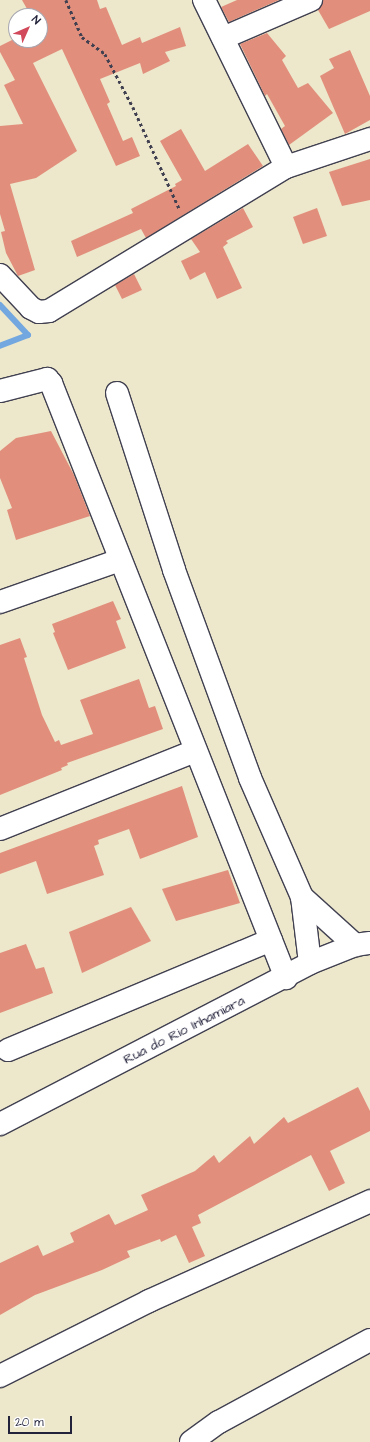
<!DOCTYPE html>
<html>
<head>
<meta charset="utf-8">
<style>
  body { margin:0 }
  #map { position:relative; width:370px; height:1442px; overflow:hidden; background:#ede7cb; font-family:"Architects Daughter",sans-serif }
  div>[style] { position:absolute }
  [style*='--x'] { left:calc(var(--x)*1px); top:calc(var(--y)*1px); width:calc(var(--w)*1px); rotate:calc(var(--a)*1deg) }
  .stream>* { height:6px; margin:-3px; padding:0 3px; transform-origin:3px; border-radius:3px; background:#72a7df }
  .building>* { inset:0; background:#e18f7c }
  .path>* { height:2.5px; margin-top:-1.25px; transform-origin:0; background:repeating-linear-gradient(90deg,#404051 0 3px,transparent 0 6px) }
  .roads { filter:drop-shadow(1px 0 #404051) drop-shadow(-1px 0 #404051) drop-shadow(0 1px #404051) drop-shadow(0 -1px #404051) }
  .minor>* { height:22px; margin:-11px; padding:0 11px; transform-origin:11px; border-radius:11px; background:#fff }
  span { translate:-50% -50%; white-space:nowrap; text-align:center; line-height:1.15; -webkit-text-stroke:3px #fff; paint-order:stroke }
  .street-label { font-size:14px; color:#22223b }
  .north { position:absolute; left:8px; top:8px; width:40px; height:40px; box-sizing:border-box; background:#fff; border:1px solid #a7a7b1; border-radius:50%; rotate:45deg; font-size:11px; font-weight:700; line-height:16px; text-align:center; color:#22223b }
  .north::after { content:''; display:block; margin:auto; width:14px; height:18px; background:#d1495b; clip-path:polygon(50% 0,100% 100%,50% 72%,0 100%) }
  .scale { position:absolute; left:8px; top:1416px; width:64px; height:18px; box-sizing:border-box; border:2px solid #22223b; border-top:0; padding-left:5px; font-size:12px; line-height:14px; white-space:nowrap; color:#22223b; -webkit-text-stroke:3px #fff; paint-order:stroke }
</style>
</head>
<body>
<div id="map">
  <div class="stream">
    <div style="--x:0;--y:305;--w:41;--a:47"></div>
    <div style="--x:28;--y:335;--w:30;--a:159"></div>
  </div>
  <div class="building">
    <div style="clip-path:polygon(22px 0,97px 0,100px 9px,106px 7px,122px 45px,140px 37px,142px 43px,180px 27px,186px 46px,165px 52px,170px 61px,143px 74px,140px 63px,100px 79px,110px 102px,107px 104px,123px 141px,132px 137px,140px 156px,116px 166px,62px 49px,33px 63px,77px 151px,36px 178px,10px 184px,35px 270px,18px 276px,6px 253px,1px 232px,5px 231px,0 214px,0 126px,23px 124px,4px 85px,15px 80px,0 52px,0 46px,16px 38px,40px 40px,40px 16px,31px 16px)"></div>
    <div style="clip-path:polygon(237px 0,279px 0,229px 22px,221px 7px)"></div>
    <div style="clip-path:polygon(323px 0,370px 0,370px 11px,329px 29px,318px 10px)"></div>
    <div style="clip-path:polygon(267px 33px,286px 56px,282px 60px,298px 88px,308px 83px,333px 113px,289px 145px,281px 129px,285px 126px,267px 94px,265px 96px,240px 44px)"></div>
    <div style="clip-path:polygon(350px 50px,370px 96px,370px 120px,345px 134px,320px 76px,334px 68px,329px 59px)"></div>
    <div style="clip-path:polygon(181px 129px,205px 171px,248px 144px,263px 166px,146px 238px,141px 229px,77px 257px,71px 241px,133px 213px,131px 209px,176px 186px,175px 184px,182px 180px,160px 141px)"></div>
    <div style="clip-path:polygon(370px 159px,370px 200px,342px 206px,329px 172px)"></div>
    <div style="clip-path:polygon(243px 208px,253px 227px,226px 241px,228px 243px,223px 247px,242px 288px,217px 299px,205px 272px,190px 280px,181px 261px,200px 252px,191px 239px)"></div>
    <div style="clip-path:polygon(317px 208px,327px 236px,303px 244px,293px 217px)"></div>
    <div style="clip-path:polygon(134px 274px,142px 290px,122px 299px,115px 285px)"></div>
    <div style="clip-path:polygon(51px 431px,74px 475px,90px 516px,16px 540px,7px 510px,12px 508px,0 478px,0 451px,16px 438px)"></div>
    <div style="clip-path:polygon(113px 601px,121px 619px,116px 621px,126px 648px,68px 670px,53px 633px,55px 632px,52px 624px)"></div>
    <div style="clip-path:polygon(20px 638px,27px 657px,24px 658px,42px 715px,55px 742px,59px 740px,61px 745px,93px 734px,80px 700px,139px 679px,149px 708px,155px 706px,163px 729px,67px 763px,68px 765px,61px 768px,62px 770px,0 795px,0 645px)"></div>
    <div style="clip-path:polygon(182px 786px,198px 837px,140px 859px,129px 829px,98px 840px,99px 844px,94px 846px,104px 875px,47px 894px,36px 861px,0 874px,0 853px)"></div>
    <div style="clip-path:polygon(228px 870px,240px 903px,176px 921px,162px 889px)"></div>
    <div style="clip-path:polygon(131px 907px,151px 941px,82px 973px,69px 932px)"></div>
    <div style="clip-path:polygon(26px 944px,36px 969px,44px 967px,53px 993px,0 1013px,0 953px)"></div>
    <div style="clip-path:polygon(358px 1087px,370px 1111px,370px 1131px,330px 1151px,345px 1183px,329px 1191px,311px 1155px,198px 1215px,201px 1223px,192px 1227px,205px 1256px,189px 1263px,176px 1235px,161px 1242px,160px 1239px,127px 1251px,130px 1257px,102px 1270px,35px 1295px,0 1315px,0 1263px,38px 1245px,43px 1256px,74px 1242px,70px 1233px,109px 1214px,115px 1225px,148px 1210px,141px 1195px,195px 1171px,214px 1155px,219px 1163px,250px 1136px,254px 1144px,284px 1117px,288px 1123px)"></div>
  </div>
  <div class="path">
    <div style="--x:66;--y:0;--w:40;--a:66.6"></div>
    <div style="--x:82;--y:37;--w:29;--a:36"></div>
    <div style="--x:105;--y:54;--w:60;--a:62.2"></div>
    <div style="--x:133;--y:107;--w:111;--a:65.5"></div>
  </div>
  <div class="roads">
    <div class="minor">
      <div style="--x:204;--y:0;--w:186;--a:63.8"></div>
      <div style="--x:223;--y:38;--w:96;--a:-23.4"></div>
      <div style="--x:0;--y:275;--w:45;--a:46.8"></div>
      <div style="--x:31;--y:308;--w:9;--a:27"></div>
      <div style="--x:39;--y:312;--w:10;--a:-6"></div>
      <div style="--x:49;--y:311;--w:277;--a:-31.3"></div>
      <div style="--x:286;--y:167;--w:89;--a:-18.4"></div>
      <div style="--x:0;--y:391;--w:49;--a:-14.3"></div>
      <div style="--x:47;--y:379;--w:6;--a:45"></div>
      <div style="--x:51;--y:383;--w:640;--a:68.45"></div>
      <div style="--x:117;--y:393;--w:186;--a:72.1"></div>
      <div style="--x:174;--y:570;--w:221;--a:69.9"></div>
      <div style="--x:250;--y:778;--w:130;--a:66.4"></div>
      <div style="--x:302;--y:897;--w:66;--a:83.1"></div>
      <div style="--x:0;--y:602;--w:127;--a:-19.3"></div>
      <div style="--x:0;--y:829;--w:210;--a:-21.8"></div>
      <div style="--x:302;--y:897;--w:72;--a:42.2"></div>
      <div style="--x:8;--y:1050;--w:285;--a:-22.7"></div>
      <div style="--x:0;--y:1124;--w:349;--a:-27.4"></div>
      <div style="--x:310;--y:963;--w:48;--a:-21.8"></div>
      <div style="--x:355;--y:945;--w:15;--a:-8"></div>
      <div style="--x:0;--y:1376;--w:167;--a:-26.7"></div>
      <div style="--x:149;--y:1301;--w:243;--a:-24.3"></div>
      <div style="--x:191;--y:1442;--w:34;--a:-36"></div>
      <div style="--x:219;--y:1422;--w:172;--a:-28.5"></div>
    </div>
  </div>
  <div class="street-label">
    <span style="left:184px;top:1030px;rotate:-27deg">Rua do Rio Inhamiara</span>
  </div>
  <div class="north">N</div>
  <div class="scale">20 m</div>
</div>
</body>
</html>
